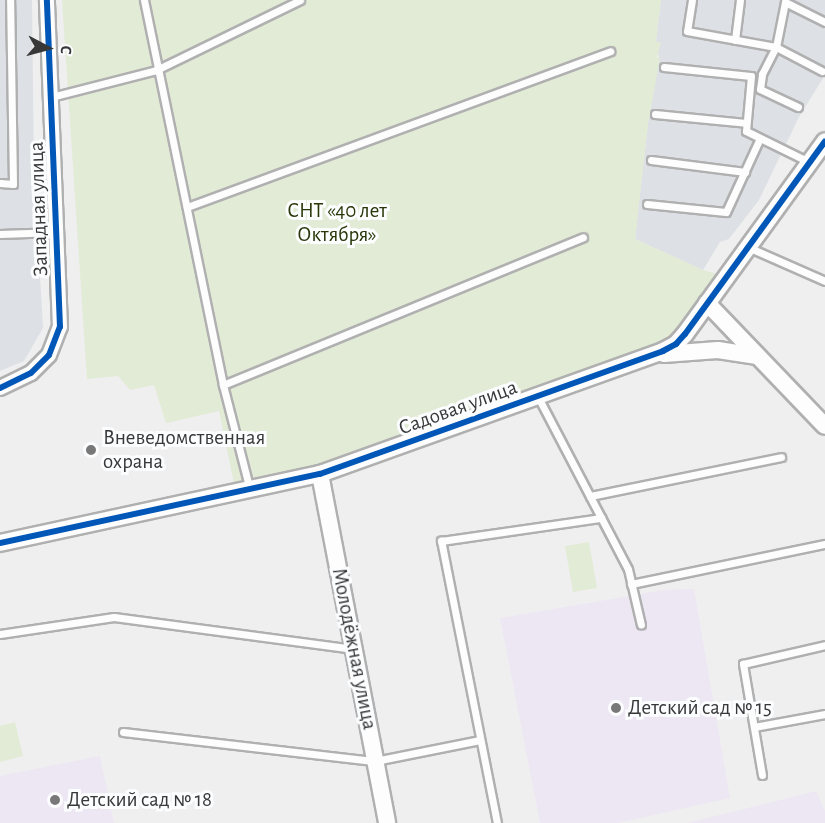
<!DOCTYPE html>
<html>
<head>
<meta charset="utf-8">
<style>
  body { margin:0 }
  #map { position:relative; width:825px; height:823px; overflow:hidden; background:#efeff0; font-family:"Alegreya Sans",sans-serif }
  div>[style] { position:absolute }
  [style*='--x'] { left:calc(var(--x)*1px); top:calc(var(--y)*1px); width:calc(var(--w)*1px); rotate:calc(var(--a)*1deg) }
  .built>* { inset:0; background:#dde0e4 }
  .education>* { inset:0; background:#ede7f3 }
  .green>* { inset:0; background:#e2ebd5 }
  .roads { filter:drop-shadow(2px 0 #b0b0b1) drop-shadow(-2px 0 #b0b0b1) drop-shadow(0 2px #b0b0b1) drop-shadow(0 -2px #b0b0b1) }
  .service>* { height:7px; margin:-3.5px; padding:0 3.5px; transform-origin:3.5px; border-radius:3.5px; background:#fdfdfd }
  .minor>* { height:14px; margin:-7px; padding:0 7px; transform-origin:7px; border-radius:7px; background:#fdfdfd }
  .tertiary>* { height:16px; margin:-8px; padding:0 8px; transform-origin:8px; border-radius:8px; background:#fdfdfd }
  .cycleway>* { height:6px; margin:-3px; padding:0 3px; transform-origin:3px; border-radius:3px; background:#0057b8 }
  .dots>* { width:16px; height:16px; translate:-50% -50%; box-sizing:border-box; border:3px solid #fcfdfe; border-radius:50% }
  span { translate:-50% -50%; white-space:nowrap; text-align:center; line-height:1.15; -webkit-text-stroke:6px #fcfdfe; paint-order:stroke }
  .street-label { font-size:21px; color:#383838 }
  .park-label { font-size:21px; color:#283608 }
  .poi-label { font-size:21px; color:#383838 }
  .left { translate:0 -50%; text-align:left }
  .north { position:absolute; left:18px; top:18px; width:60px; height:60px; -webkit-text-stroke:4px #fcfdfe; paint-order:stroke; rotate:96deg; font-size:16px; font-weight:700; line-height:24px; text-align:center; color:#383838 }
  .north::after { content:''; display:block; margin:auto; width:21px; height:27px; background:#383838; clip-path:polygon(50% 0,100% 100%,50% 72%,0 100%) }
</style>
</head>
<body>
<div id="map">
  <div class="built">
    <div style="clip-path:polygon(0 0,32px 0,34px 174px,43px 328px,24px 361px,0 371px)"></div>
    <div style="clip-path:polygon(661px 0,825px 0,825px 75px,799px 117px,759px 200px,729px 239px,720px 242px,703px 270px,635px 239px,648px 123px,659px 58px,656px 41px)"></div>
  </div>
  <div class="education">
    <div style="clip-path:polygon(694px 589px,730px 798px,618px 823px,540px 823px,500px 618px,664px 590px)"></div>
    <div style="clip-path:polygon(100px 756px,114px 823px,0 823px,0 776px)"></div>
    <div style="clip-path:polygon(816px 791px,825px 811px,825px 823px,687px 823px)"></div>
  </div>
  <div class="green">
    <div style="clip-path:polygon(62px 0,661px 0,656px 41px,661px 43px,657px 57px,660px 58px,648px 124px,635px 239px,703px 270px,718px 274px,671px 340px,316px 466px,235px 488px,219px 411px,166px 423px,154px 385px,130px 390px,118px 376px,87px 379px)"></div>
    <div style="clip-path:polygon(589px 542px,597px 588px,573px 592px,565px 546px)"></div>
    <div style="clip-path:polygon(15px 722px,23px 756px,0 762px,0 726px)"></div>
  </div>
  <div class="roads">
    <div class="service">
      <div style="--x:144;--y:0;--w:393;--a:78.4"></div>
      <div style="--x:223;--y:385;--w:108;--a:75.6"></div>
      <div style="--x:692;--y:0;--w:31;--a:99"></div>
      <div style="--x:687;--y:31;--w:90;--a:10.2"></div>
      <div style="--x:776;--y:47;--w:46;--a:-78.7"></div>
      <div style="--x:785;--y:2;--w:45;--a:26.6"></div>
      <div style="--x:735;--y:40;--w:40;--a:-82.9"></div>
      <div style="--x:664;--y:67;--w:87;--a:5.9"></div>
      <div style="--x:751;--y:76;--w:55;--a:95.2"></div>
      <div style="--x:746;--y:131;--w:70;--a:26.2"></div>
      <div style="--x:51;--y:97;--w:108;--a:-14.4"></div>
      <div style="--x:156;--y:70;--w:160;--a:-25.9"></div>
      <div style="--x:798;--y:107;--w:42;--a:-154.7"></div>
      <div style="--x:760;--y:89;--w:15;--a:-82"></div>
      <div style="--x:762;--y:74;--w:30;--a:-63"></div>
      <div style="--x:776;--y:47;--w:52;--a:27.6"></div>
      <div style="--x:655;--y:114;--w:91;--a:5.6"></div>
      <div style="--x:651;--y:160;--w:95;--a:7.3"></div>
      <div style="--x:0;--y:183;--w:13;--a:4"></div>
      <div style="--x:13;--y:184;--w:184;--a:-90.9"></div>
      <div style="--x:647;--y:204;--w:79;--a:5.8"></div>
      <div style="--x:726;--y:212;--w:81;--a:-65.3"></div>
      <div style="--x:187;--y:207;--w:451;--a:-20.2"></div>
      <div style="--x:0;--y:234;--w:57;--a:-2"></div>
      <div style="--x:750;--y:248;--w:82;--a:23.7"></div>
      <div style="--x:223;--y:385;--w:389;--a:-22.3"></div>
      <div style="--x:538;--y:397;--w:194;--a:62.4"></div>
      <div style="--x:628;--y:569;--w:57;--a:76.9"></div>
      <div style="--x:590;--y:496;--w:195;--a:-11.5"></div>
      <div style="--x:631;--y:584;--w:198;--a:-11.7"></div>
      <div style="--x:0;--y:634;--w:115;--a:-8.5"></div>
      <div style="--x:114;--y:617;--w:242;--a:7.6"></div>
      <div style="--x:754;--y:727;--w:72;--a:-10.4"></div>
      <div style="--x:123;--y:732;--w:254;--a:6.6"></div>
      <div style="--x:375;--y:761;--w:107;--a:-11.3"></div>
      <div style="--x:762;--y:775;--w:113;--a:-99.7"></div>
      <div style="--x:743;--y:664;--w:84;--a:-13"></div>
      <div style="--x:497;--y:823;--w:288;--a:-101.2"></div>
      <div style="--x:441;--y:541;--w:162;--a:-8.2"></div>
    </div>
    <div class="minor">
      <div style="--x:0;--y:388;--w:34;--a:-26"></div>
      <div style="--x:31;--y:373;--w:25;--a:-45"></div>
      <div style="--x:49;--y:355;--w:30;--a:-69"></div>
      <div style="--x:60;--y:327;--w:327;--a:-92.3"></div>
    </div>
    <div class="tertiary">
      <div style="--x:707;--y:303;--w:170;--a:46.2"></div>
      <div style="--x:664;--y:354;--w:54;--a:-4.2"></div>
      <div style="--x:718;--y:350;--w:38;--a:9"></div>
      <div style="--x:320;--y:474;--w:355;--a:79.1"></div>
      <div style="--x:0;--y:543;--w:327;--a:-12.2"></div>
      <div style="--x:320;--y:474;--w:364;--a:-19.7"></div>
      <div style="--x:663;--y:351;--w:15;--a:-28"></div>
      <div style="--x:676;--y:344;--w:13;--a:-48"></div>
      <div style="--x:685;--y:334;--w:238;--a:-54"></div>
    </div>
  </div>
  <div class="cycleway">
    <div style="--x:0;--y:388;--w:34;--a:-26"></div>
    <div style="--x:31;--y:373;--w:25;--a:-45"></div>
    <div style="--x:49;--y:355;--w:30;--a:-69"></div>
    <div style="--x:60;--y:327;--w:327;--a:-92.3"></div>
    <div style="--x:0;--y:543;--w:327;--a:-12.2"></div>
    <div style="--x:320;--y:474;--w:364;--a:-19.7"></div>
    <div style="--x:663;--y:351;--w:15;--a:-28"></div>
    <div style="--x:676;--y:344;--w:13;--a:-48"></div>
    <div style="--x:685;--y:334;--w:238;--a:-54"></div>
  </div>
  <div class="dots">
    <div style="left:91px;top:450px;background:#787878"></div>
    <div style="left:616px;top:708px;background:#787878"></div>
    <div style="left:55px;top:800px;background:#787878"></div>
  </div>
  <div class="street-label">
    <span style="left:39px;top:209px;rotate:-92deg">Западная улица</span>
    <span style="left:458px;top:408px;rotate:-20deg">Садовая улица</span>
    <span style="left:354px;top:649px;rotate:79deg">Молодёжная улица</span>
  </div>
  <div class="park-label">
    <span style="left:337px;top:223px">СНТ «40 лет<br>Октября»</span>
  </div>
  <div class="poi-label">
    <span class="left" style="left:103px;top:450px">Вневедомственная<br>охрана</span>
    <span class="left" style="left:628px;top:708px">Детский сад № 15</span>
    <span class="left" style="left:67px;top:800px">Детский сад № 18</span>
  </div>
  <div class="north">С</div>
</div>
</body>
</html>
